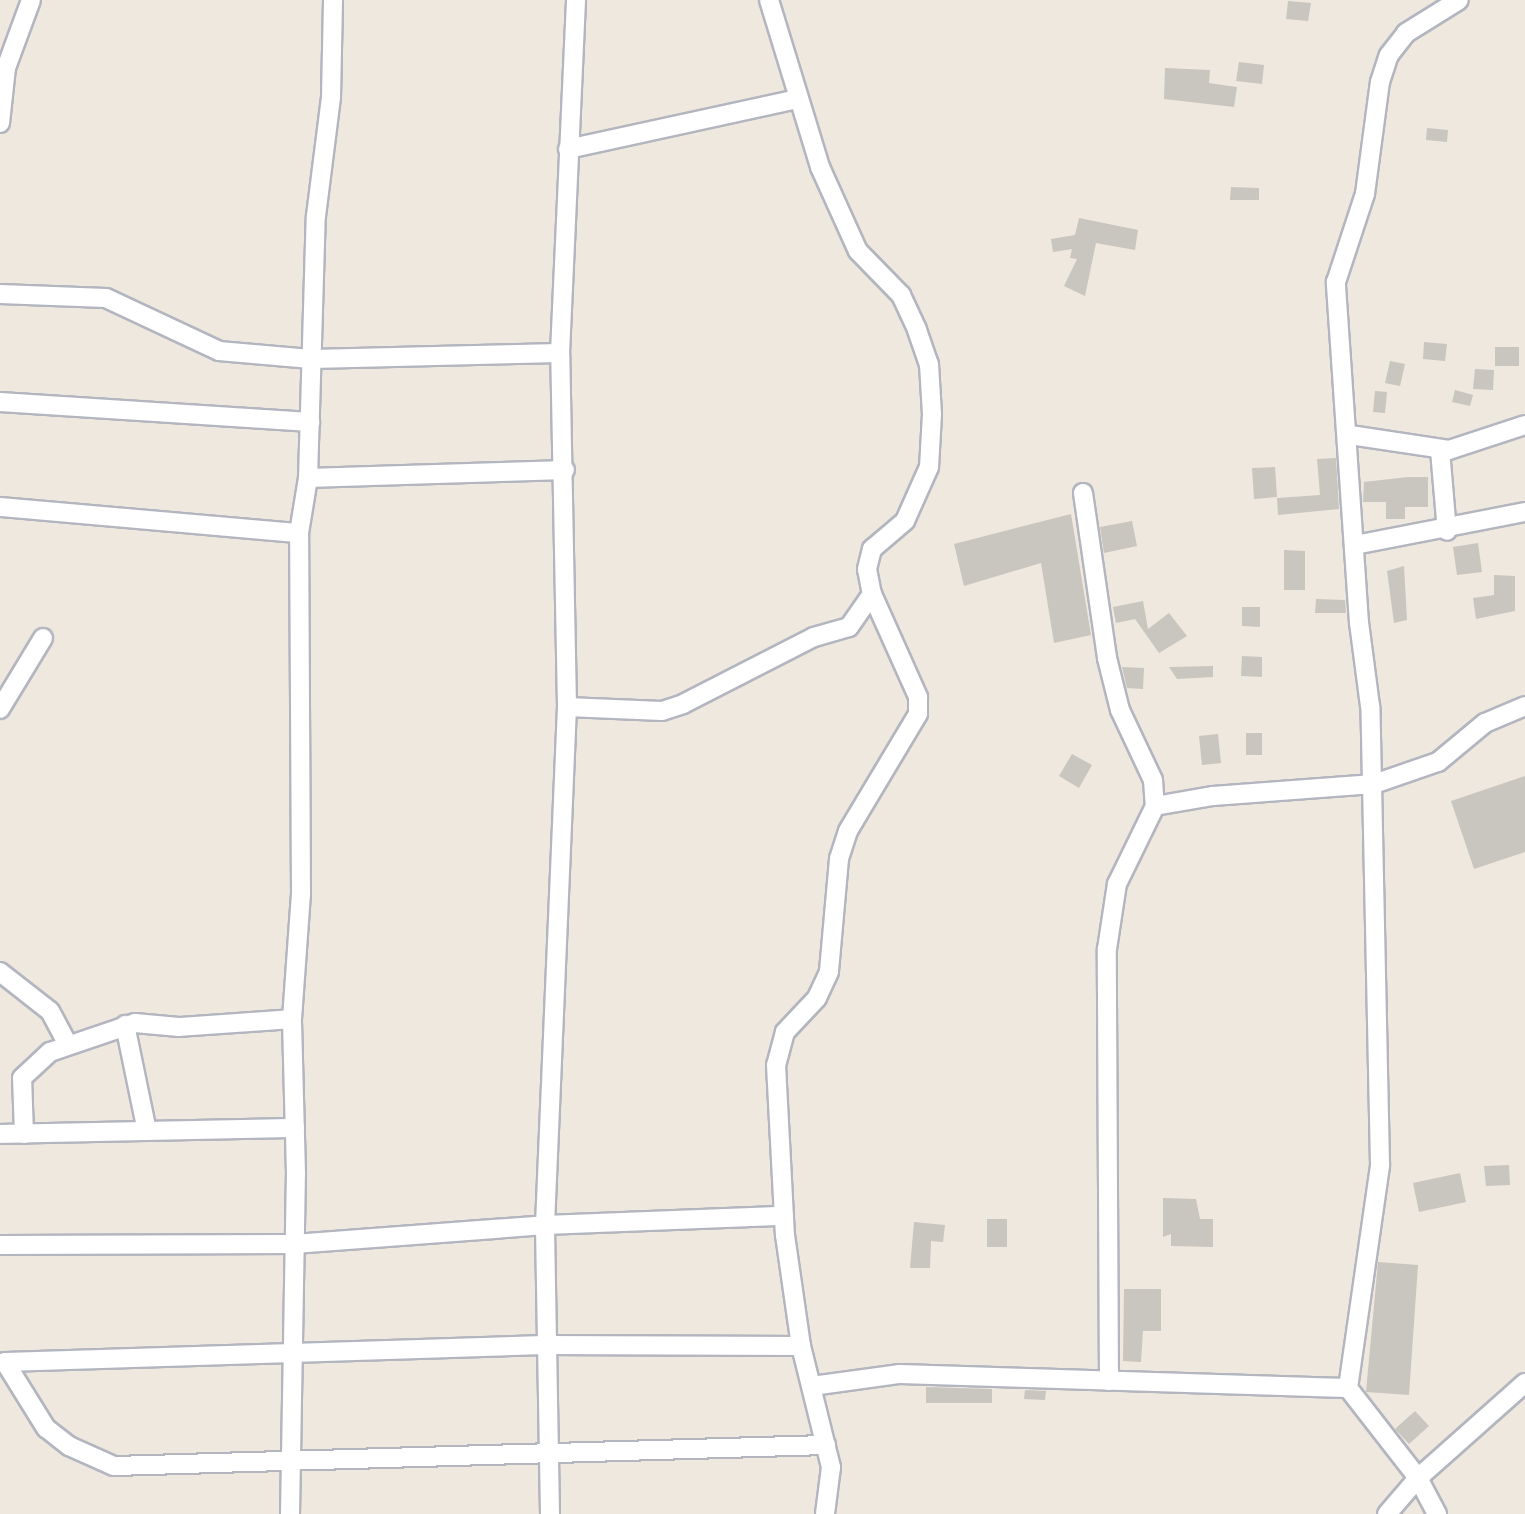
<!DOCTYPE html>
<html>
<head>
<meta charset="utf-8">
<style>
  body { margin:0 }
  #map { position:relative; width:1525px; height:1514px; overflow:hidden; background:#eee8df; font-family:Barlow,sans-serif }
  div>[style] { position:absolute }
  [style*='--x'] { left:calc(var(--x)*1px); top:calc(var(--y)*1px); width:calc(var(--w)*1px); rotate:calc(var(--a)*1deg) }
  .building>* { inset:0; background:#c9c5bf }
  .roads { filter:drop-shadow(2px 0 #b3b5bf) drop-shadow(-2px 0 #b3b5bf) drop-shadow(0 2px #b3b5bf) drop-shadow(0 -2px #b3b5bf) }
  .street>* { height:18px; margin:-9px; padding:0 9px; transform-origin:9px; border-radius:9px; background:#fff }
  span { translate:-50% -50%; white-space:nowrap; text-align:center; line-height:1.15; -webkit-text-stroke:6px #fff; paint-order:stroke }
</style>
</head>
<body>
<div id="map">
  <div class="building">
    <div style="clip-path:polygon(1288px 1px,1311px 3px,1308px 21px,1286px 19px)"></div>
    <div style="clip-path:polygon(1239px 62px,1264px 65px,1262px 84px,1236px 81px)"></div>
    <div style="clip-path:polygon(1165px 68px,1210px 70px,1209px 83px,1237px 87px,1234px 107px,1164px 99px)"></div>
    <div style="clip-path:polygon(1427px 128px,1448px 130px,1447px 142px,1426px 140px)"></div>
    <div style="clip-path:polygon(1231px 187px,1259px 188px,1259px 200px,1230px 200px)"></div>
    <div style="clip-path:polygon(1079px 218px,1138px 230px,1135px 250px,1096px 243px,1085px 296px,1064px 286px,1077px 259px,1070px 258px,1072px 249px,1053px 252px,1051px 239px,1075px 235px)"></div>
    <div style="clip-path:polygon(1424px 342px,1447px 344px,1445px 361px,1423px 359px)"></div>
    <div style="clip-path:polygon(1495px 347px,1519px 347px,1519px 366px,1495px 366px)"></div>
    <div style="clip-path:polygon(1390px 361px,1405px 364px,1400px 386px,1385px 383px)"></div>
    <div style="clip-path:polygon(1475px 369px,1494px 370px,1493px 390px,1473px 389px)"></div>
    <div style="clip-path:polygon(1455px 390px,1473px 395px,1470px 406px,1452px 402px)"></div>
    <div style="clip-path:polygon(1375px 391px,1387px 392px,1385px 413px,1373px 412px)"></div>
    <div style="clip-path:polygon(1336px 458px,1339px 509px,1278px 515px,1277px 498px,1320px 495px,1317px 459px)"></div>
    <div style="clip-path:polygon(1275px 467px,1277px 497px,1254px 499px,1252px 468px)"></div>
    <div style="clip-path:polygon(1408px 477px,1428px 477px,1428px 507px,1405px 507px,1405px 519px,1386px 519px,1386px 502px,1363px 502px,1364px 482px)"></div>
    <div style="clip-path:polygon(1071px 514px,1091px 635px,1054px 643px,1041px 563px,964px 586px,954px 544px)"></div>
    <div style="clip-path:polygon(1132px 521px,1137px 546px,1104px 553px,1100px 527px)"></div>
    <div style="clip-path:polygon(1478px 543px,1482px 572px,1457px 575px,1453px 547px)"></div>
    <div style="clip-path:polygon(1284px 550px,1305px 551px,1305px 590px,1284px 590px)"></div>
    <div style="clip-path:polygon(1404px 566px,1407px 620px,1394px 623px,1387px 571px)"></div>
    <div style="clip-path:polygon(1494px 575px,1515px 576px,1515px 611px,1476px 619px,1473px 598px,1494px 595px)"></div>
    <div style="clip-path:polygon(1316px 599px,1345px 600px,1346px 613px,1315px 613px)"></div>
    <div style="clip-path:polygon(1143px 601px,1148px 629px,1169px 613px,1187px 636px,1159px 653px,1135px 619px,1116px 623px,1113px 607px)"></div>
    <div style="clip-path:polygon(1242px 607px,1260px 607px,1260px 627px,1242px 626px)"></div>
    <div style="clip-path:polygon(1242px 656px,1262px 657px,1262px 677px,1241px 676px)"></div>
    <div style="clip-path:polygon(1213px 666px,1213px 677px,1177px 679px,1169px 667px)"></div>
    <div style="clip-path:polygon(1122px 667px,1144px 668px,1143px 689px,1127px 688px)"></div>
    <div style="clip-path:polygon(1246px 733px,1262px 733px,1262px 755px,1246px 755px)"></div>
    <div style="clip-path:polygon(1218px 734px,1221px 763px,1202px 765px,1199px 736px)"></div>
    <div style="clip-path:polygon(1072px 754px,1092px 765px,1079px 788px,1059px 776px)"></div>
    <div style="clip-path:polygon(1525px 776px,1525px 852px,1474px 869px,1451px 801px)"></div>
    <div style="clip-path:polygon(1509px 1165px,1510px 1185px,1486px 1186px,1484px 1166px)"></div>
    <div style="clip-path:polygon(1460px 1173px,1466px 1202px,1419px 1212px,1413px 1183px)"></div>
    <div style="clip-path:polygon(1163px 1198px,1196px 1199px,1200px 1219px,1213px 1219px,1213px 1247px,1171px 1246px,1171px 1234px,1163px 1237px)"></div>
    <div style="clip-path:polygon(987px 1219px,1007px 1219px,1007px 1247px,987px 1247px)"></div>
    <div style="clip-path:polygon(914px 1222px,945px 1225px,943px 1242px,931px 1241px,930px 1268px,910px 1268px)"></div>
    <div style="clip-path:polygon(1378px 1262px,1418px 1265px,1409px 1395px,1366px 1392px)"></div>
    <div style="clip-path:polygon(1124px 1289px,1161px 1289px,1161px 1331px,1143px 1331px,1141px 1362px,1123px 1361px)"></div>
    <div style="clip-path:polygon(926px 1387px,992px 1389px,992px 1403px,926px 1403px)"></div>
    <div style="clip-path:polygon(1025px 1390px,1046px 1391px,1045px 1400px,1024px 1399px)"></div>
    <div style="clip-path:polygon(1415px 1411px,1429px 1426px,1409px 1444px,1395px 1429px)"></div>
  </div>
  <div class="roads">
    <div class="street">
      <div style="--x:769;--y:0;--w:175;--a:73"></div>
      <div style="--x:820;--y:167;--w:92;--a:65.7"></div>
      <div style="--x:858;--y:251;--w:62;--a:45.7"></div>
      <div style="--x:901;--y:295;--w:38;--a:65"></div>
      <div style="--x:917;--y:330;--w:36;--a:71"></div>
      <div style="--x:929;--y:364;--w:50;--a:86.6"></div>
      <div style="--x:932;--y:414;--w:53;--a:93.2"></div>
      <div style="--x:929;--y:467;--w:59;--a:114"></div>
      <div style="--x:905;--y:521;--w:43;--a:139.7"></div>
      <div style="--x:872;--y:549;--w:21;--a:104"></div>
      <div style="--x:867;--y:569;--w:25;--a:79"></div>
      <div style="--x:872;--y:594;--w:113;--a:65.9"></div>
      <div style="--x:918;--y:697;--w:17;--a:90"></div>
      <div style="--x:918;--y:714;--w:136;--a:120.9"></div>
      <div style="--x:848;--y:831;--w:29;--a:108"></div>
      <div style="--x:839;--y:859;--w:113;--a:95.1"></div>
      <div style="--x:829;--y:972;--w:29;--a:115"></div>
      <div style="--x:817;--y:998;--w:47;--a:133.3"></div>
      <div style="--x:785;--y:1032;--w:34;--a:105"></div>
      <div style="--x:776;--y:1065;--w:170;--a:87"></div>
      <div style="--x:785;--y:1235;--w:112;--a:81.8"></div>
      <div style="--x:801;--y:1346;--w:125;--a:76.1"></div>
      <div style="--x:831;--y:1467;--w:47;--a:97.3"></div>
      <div style="--x:0;--y:123;--w:55;--a:-83.8"></div>
      <div style="--x:6;--y:68;--w:72;--a:-69.8"></div>
      <div style="--x:568;--y:149;--w:234;--a:-12.3"></div>
      <div style="--x:0;--y:294;--w:106;--a:2.2"></div>
      <div style="--x:106;--y:298;--w:125;--a:25.1"></div>
      <div style="--x:219;--y:351;--w:92;--a:5"></div>
      <div style="--x:311;--y:359;--w:249;--a:-1.4"></div>
      <div style="--x:0;--y:402;--w:311;--a:3.7"></div>
      <div style="--x:1350;--y:435;--w:100;--a:8.6"></div>
      <div style="--x:1449;--y:450;--w:80;--a:-18.2"></div>
      <div style="--x:1440;--y:450;--w:81;--a:85.1"></div>
      <div style="--x:308;--y:478;--w:257;--a:-1.8"></div>
      <div style="--x:1083;--y:493;--w:167;--a:81.7"></div>
      <div style="--x:1107;--y:658;--w:54;--a:76"></div>
      <div style="--x:1120;--y:710;--w:77;--a:64.8"></div>
      <div style="--x:1153;--y:780;--w:26;--a:86"></div>
      <div style="--x:1155;--y:806;--w:59;--a:-9.8"></div>
      <div style="--x:1213;--y:796;--w:161;--a:-4.3"></div>
      <div style="--x:1374;--y:784;--w:68;--a:-19"></div>
      <div style="--x:1438;--y:762;--w:61;--a:-39.7"></div>
      <div style="--x:1485;--y:723;--w:43;--a:-23"></div>
      <div style="--x:0;--y:507;--w:300;--a:5"></div>
      <div style="--x:1355;--y:545;--w:173;--a:-11"></div>
      <div style="--x:567;--y:707;--w:95;--a:2.4"></div>
      <div style="--x:662;--y:711;--w:22;--a:-18"></div>
      <div style="--x:683;--y:704;--w:147;--a:-27.1"></div>
      <div style="--x:814;--y:637;--w:36;--a:-16"></div>
      <div style="--x:849;--y:627;--w:40;--a:-55.1"></div>
      <div style="--x:0;--y:709;--w:83;--a:-58.8"></div>
      <div style="--x:0;--y:972;--w:63;--a:38"></div>
      <div style="--x:50;--y:1011;--w:38;--a:62"></div>
      <div style="--x:125;--y:1025;--w:108;--a:78.3"></div>
      <div style="--x:0;--y:1134;--w:295;--a:-1.2"></div>
      <div style="--x:24;--y:1134;--w:56;--a:-92"></div>
      <div style="--x:22;--y:1078;--w:38;--a:-43"></div>
      <div style="--x:50;--y:1052;--w:90;--a:-18.8"></div>
      <div style="--x:135;--y:1023;--w:44;--a:5.2"></div>
      <div style="--x:179;--y:1027;--w:113;--a:-4"></div>
      <div style="--x:0;--y:1245;--w:294;--a:-0.2"></div>
      <div style="--x:294;--y:1244;--w:252;--a:-4.3"></div>
      <div style="--x:545;--y:1225;--w:239;--a:-2.2"></div>
      <div style="--x:801;--y:1346;--w:257;--a:-179.8"></div>
      <div style="--x:544;--y:1345;--w:539;--a:178.19"></div>
      <div style="--x:5;--y:1362;--w:78;--a:58.2"></div>
      <div style="--x:46;--y:1428;--w:29;--a:38"></div>
      <div style="--x:69;--y:1446;--w:49;--a:24"></div>
      <div style="--x:114;--y:1466;--w:712;--a:-1.69"></div>
      <div style="--x:1109;--y:1381;--w:432;--a:-90.3"></div>
      <div style="--x:1107;--y:949;--w:66;--a:-81.3"></div>
      <div style="--x:1117;--y:884;--w:87;--a:-64"></div>
      <div style="--x:812;--y:1386;--w:89;--a:-7.8"></div>
      <div style="--x:900;--y:1374;--w:448;--a:1.8"></div>
      <div style="--x:1348;--y:1388;--w:114;--a:52.1"></div>
      <div style="--x:1418;--y:1478;--w:41;--a:62.2"></div>
      <div style="--x:1348;--y:1388;--w:225;--a:-81.8"></div>
      <div style="--x:1380;--y:1165;--w:459;--a:-91.2"></div>
      <div style="--x:1370;--y:706;--w:84;--a:-97.5"></div>
      <div style="--x:1359;--y:623;--w:342;--a:-93.9"></div>
      <div style="--x:1336;--y:282;--w:93;--a:-71.8"></div>
      <div style="--x:1365;--y:194;--w:113;--a:-82.4"></div>
      <div style="--x:1380;--y:82;--w:28;--a:-72"></div>
      <div style="--x:1389;--y:55;--w:28;--a:-52"></div>
      <div style="--x:1406;--y:33;--w:62;--a:-31.9"></div>
      <div style="--x:290;--y:1514;--w:340;--a:-89"></div>
      <div style="--x:296;--y:1174;--w:155;--a:-91.5"></div>
      <div style="--x:292;--y:1019;--w:125;--a:-85.9"></div>
      <div style="--x:301;--y:894;--w:361;--a:-90.3"></div>
      <div style="--x:299;--y:533;--w:56;--a:-80.7"></div>
      <div style="--x:308;--y:478;--w:262;--a:-88.3"></div>
      <div style="--x:316;--y:216;--w:120;--a:-82.8"></div>
      <div style="--x:331;--y:97;--w:97;--a:-88.8"></div>
      <div style="--x:550;--y:1514;--w:289;--a:-91"></div>
      <div style="--x:545;--y:1225;--w:518;--a:-87.57"></div>
      <div style="--x:567;--y:707;--w:354;--a:-91.1"></div>
      <div style="--x:560;--y:353;--w:353;--a:-87.4"></div>
      <div style="--x:1387;--y:1514;--w:48;--a:-49.3"></div>
      <div style="--x:1418;--y:1478;--w:143;--a:-41.6"></div>
    </div>
  </div>
</div>
</body>
</html>
